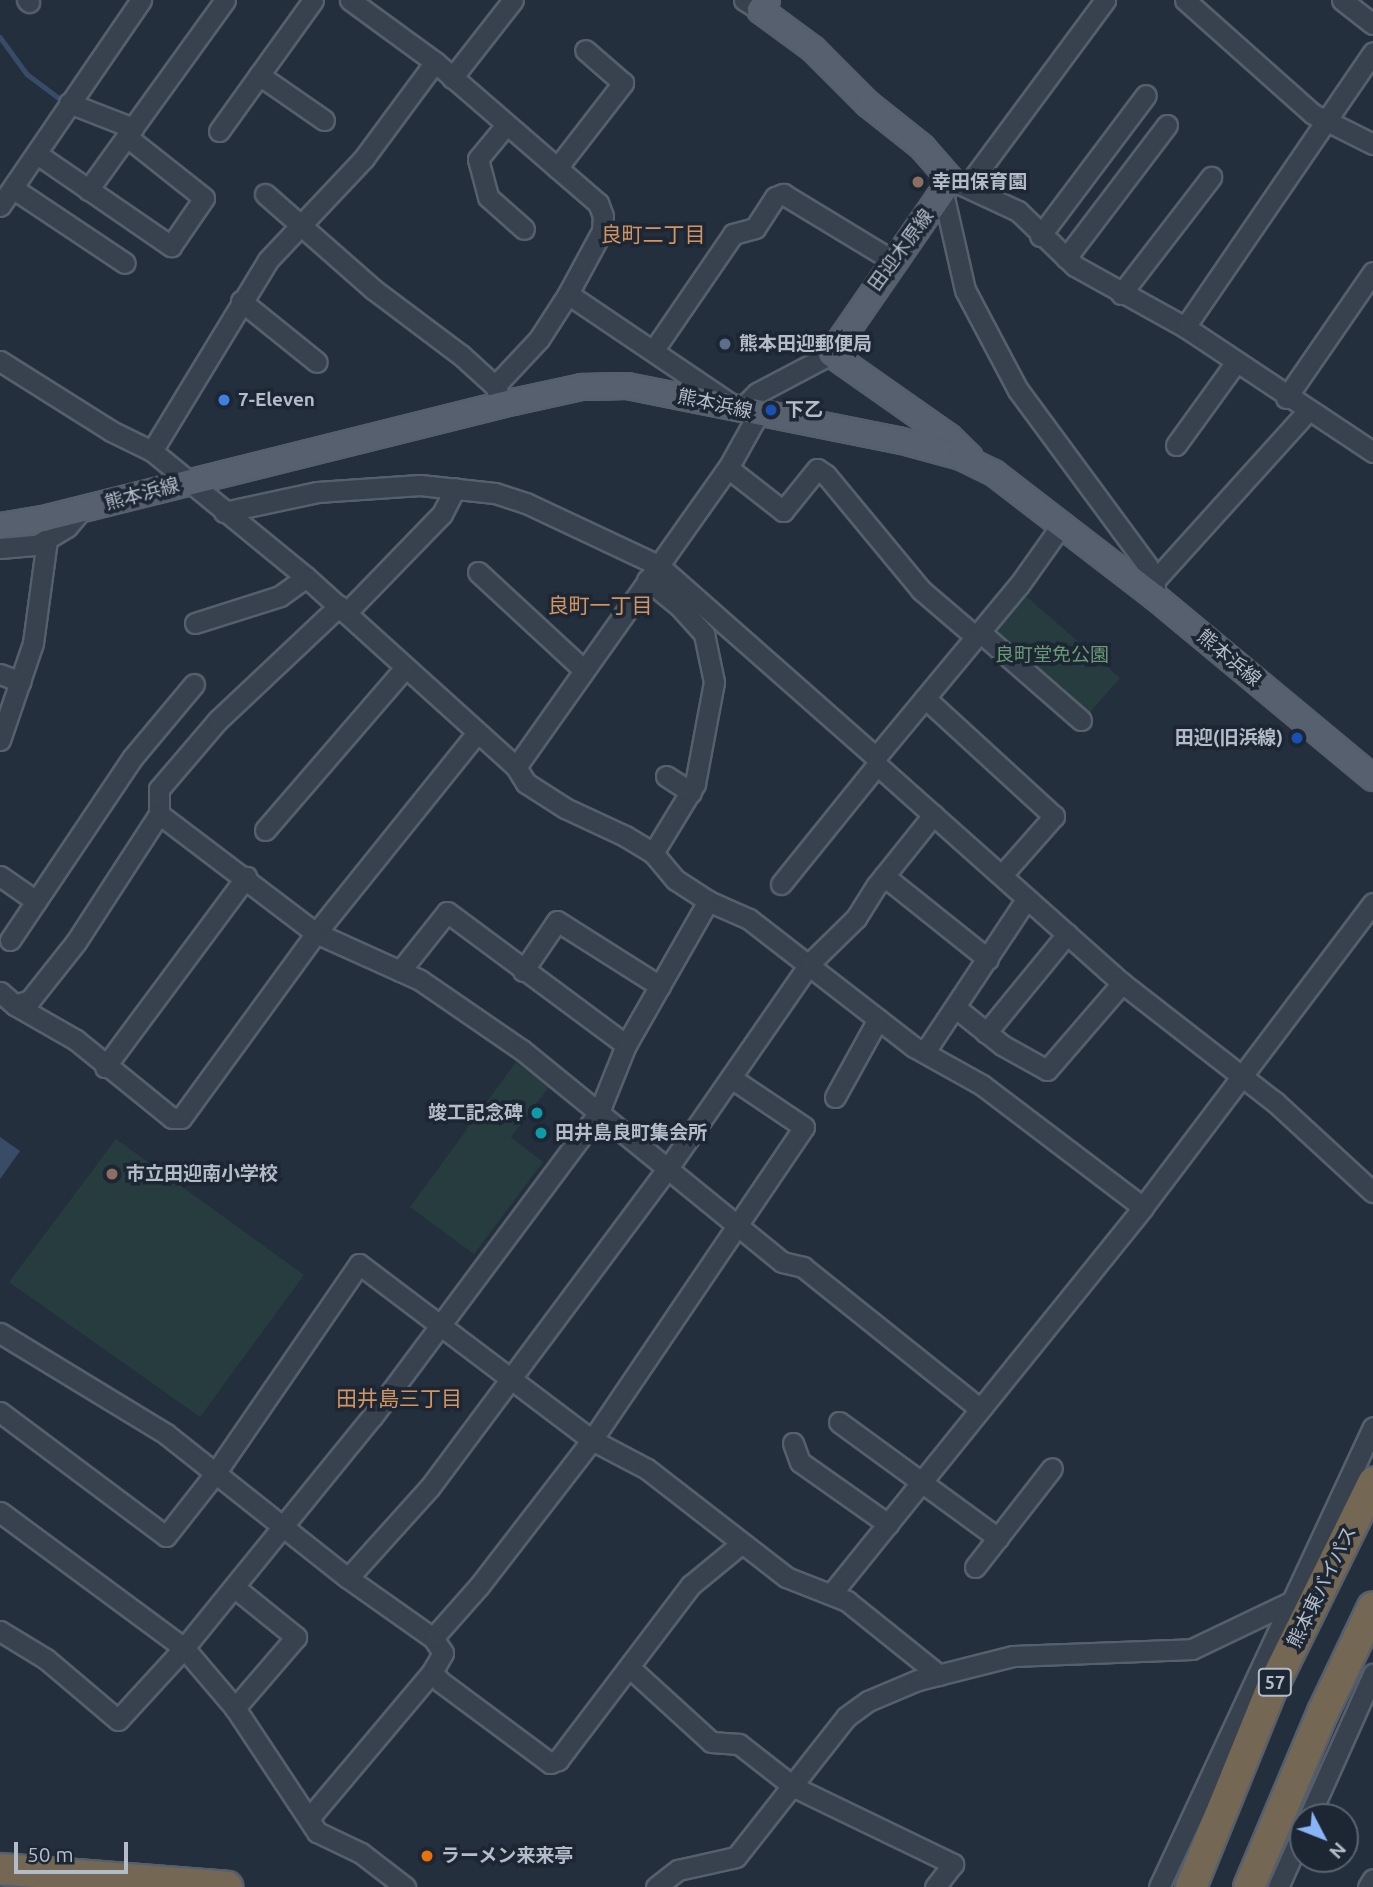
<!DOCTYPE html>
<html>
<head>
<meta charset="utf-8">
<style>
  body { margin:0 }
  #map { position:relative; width:1373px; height:1887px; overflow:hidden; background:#242f3e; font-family:Ubuntu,"Noto Sans JP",sans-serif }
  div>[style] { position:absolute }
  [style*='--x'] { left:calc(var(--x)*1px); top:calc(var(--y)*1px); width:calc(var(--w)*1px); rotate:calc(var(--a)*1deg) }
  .green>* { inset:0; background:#263c3f }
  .water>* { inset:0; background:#394c67 }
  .stream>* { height:4.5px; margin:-2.25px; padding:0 2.25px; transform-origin:2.25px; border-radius:2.25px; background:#394c67 }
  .roads { filter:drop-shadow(2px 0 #565f6c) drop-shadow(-2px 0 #565f6c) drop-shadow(0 2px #565f6c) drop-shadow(0 -2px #565f6c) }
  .minor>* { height:19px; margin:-9.5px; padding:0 9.5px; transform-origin:9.5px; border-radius:9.5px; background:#38414e }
  .major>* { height:24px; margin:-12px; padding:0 12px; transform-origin:12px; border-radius:12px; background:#56606e }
  .highway>* { height:30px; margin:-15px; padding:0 15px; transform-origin:15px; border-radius:15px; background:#746855 }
  .dots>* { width:19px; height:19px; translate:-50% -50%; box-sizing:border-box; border:4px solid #1d2633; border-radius:50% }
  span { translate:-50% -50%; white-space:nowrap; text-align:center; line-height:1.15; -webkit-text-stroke:7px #1d2633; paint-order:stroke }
  .shield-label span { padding:2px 5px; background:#1d2633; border:2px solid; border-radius:5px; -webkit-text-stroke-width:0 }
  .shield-label { font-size:18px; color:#b4bcc9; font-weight:700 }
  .poi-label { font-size:19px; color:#b4bcc9; font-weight:700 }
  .left { translate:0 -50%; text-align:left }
  .right { translate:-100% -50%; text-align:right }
  .street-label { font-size:19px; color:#b4bcc9 }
  .park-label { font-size:19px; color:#6b9a76 }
  .neighbourhood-label { font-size:21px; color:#d59563 }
  .north { position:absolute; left:1289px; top:1803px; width:70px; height:70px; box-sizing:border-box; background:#1d2633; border:2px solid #59626f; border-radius:50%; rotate:132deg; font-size:19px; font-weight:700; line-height:28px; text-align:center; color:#b4bcc9 }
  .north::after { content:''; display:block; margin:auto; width:24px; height:32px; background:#8ab4f8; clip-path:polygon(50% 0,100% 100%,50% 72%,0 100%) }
  .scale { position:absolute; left:14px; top:1842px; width:114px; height:32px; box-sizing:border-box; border:4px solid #b4bcc9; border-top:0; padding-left:9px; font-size:21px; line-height:24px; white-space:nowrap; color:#b4bcc9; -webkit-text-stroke:5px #1d2633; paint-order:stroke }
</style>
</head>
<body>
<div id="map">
  <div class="green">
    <div style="clip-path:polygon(1019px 590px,1120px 678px,1084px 719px,984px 632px)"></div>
    <div style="clip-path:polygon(516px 1062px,549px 1087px,511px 1137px,543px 1162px,474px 1254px,410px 1207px)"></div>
    <div style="clip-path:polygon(116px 1139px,304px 1275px,200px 1417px,9px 1282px)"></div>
  </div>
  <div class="water">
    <div style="clip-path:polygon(0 1137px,20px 1151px,0 1179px)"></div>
  </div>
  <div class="stream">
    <div style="--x:0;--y:37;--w:46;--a:53.9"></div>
    <div style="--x:27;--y:74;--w:40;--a:37"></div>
  </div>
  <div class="roads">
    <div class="minor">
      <div style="--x:27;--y:0;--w:3;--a:45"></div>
      <div style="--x:350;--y:0;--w:105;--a:36.1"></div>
      <div style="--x:435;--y:62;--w:216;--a:40.9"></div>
      <div style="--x:598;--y:203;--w:14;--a:69"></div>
      <div style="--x:603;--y:216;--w:15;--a:94"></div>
      <div style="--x:602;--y:231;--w:72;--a:118.4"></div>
      <div style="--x:568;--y:294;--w:207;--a:34"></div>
      <div style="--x:740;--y:410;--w:24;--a:-45"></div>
      <div style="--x:757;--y:393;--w:84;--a:-27.8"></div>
      <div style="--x:744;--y:0;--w:19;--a:32"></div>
      <div style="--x:1185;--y:0;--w:171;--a:41.7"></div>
      <div style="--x:1313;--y:114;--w:67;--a:26.6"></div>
      <div style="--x:1342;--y:0;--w:39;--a:38"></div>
      <div style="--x:259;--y:75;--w:79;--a:34.7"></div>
      <div style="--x:452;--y:78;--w:99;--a:-52"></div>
      <div style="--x:69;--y:103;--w:69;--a:21.3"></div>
      <div style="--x:506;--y:125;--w:44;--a:129.5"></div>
      <div style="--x:478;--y:159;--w:39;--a:75"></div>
      <div style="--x:488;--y:197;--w:48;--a:41.6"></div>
      <div style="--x:219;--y:131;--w:161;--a:-54.3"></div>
      <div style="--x:37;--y:154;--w:163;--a:34.5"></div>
      <div style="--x:171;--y:246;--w:58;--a:-55.5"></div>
      <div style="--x:204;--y:198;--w:98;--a:-141.6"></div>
      <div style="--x:557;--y:168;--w:108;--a:-52.2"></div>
      <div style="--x:623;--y:83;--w:50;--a:-139"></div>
      <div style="--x:951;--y:180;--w:74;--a:24.8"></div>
      <div style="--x:1018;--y:211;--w:79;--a:44"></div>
      <div style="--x:1075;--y:266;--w:126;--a:29"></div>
      <div style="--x:1185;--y:327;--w:226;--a:33.6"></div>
      <div style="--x:969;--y:184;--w:229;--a:-53.5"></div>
      <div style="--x:14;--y:189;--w:133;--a:33.7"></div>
      <div style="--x:88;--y:190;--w:234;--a:-54.2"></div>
      <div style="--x:943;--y:193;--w:99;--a:77.2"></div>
      <div style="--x:965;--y:290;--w:113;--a:62.1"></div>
      <div style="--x:1018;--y:390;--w:217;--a:53.6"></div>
      <div style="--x:1147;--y:565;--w:17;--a:62"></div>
      <div style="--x:1155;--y:580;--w:17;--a:90"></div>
      <div style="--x:265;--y:194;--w:144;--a:41.3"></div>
      <div style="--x:373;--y:289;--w:110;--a:36.9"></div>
      <div style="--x:461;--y:355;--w:46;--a:42.4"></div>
      <div style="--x:495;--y:386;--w:21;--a:67"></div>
      <div style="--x:0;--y:206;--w:250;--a:-55.6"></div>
      <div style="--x:1040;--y:236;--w:176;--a:-53.1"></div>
      <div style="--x:1066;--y:258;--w:167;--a:-52.8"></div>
      <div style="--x:1121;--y:294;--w:148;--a:-52.4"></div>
      <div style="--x:241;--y:301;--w:97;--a:38.8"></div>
      <div style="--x:1185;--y:327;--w:333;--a:-55.6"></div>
      <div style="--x:653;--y:351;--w:142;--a:-55.6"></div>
      <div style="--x:733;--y:234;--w:23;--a:-15"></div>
      <div style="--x:755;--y:228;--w:37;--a:-57"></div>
      <div style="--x:775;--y:197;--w:9;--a:-21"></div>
      <div style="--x:783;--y:194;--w:127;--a:31.2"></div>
      <div style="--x:0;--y:361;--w:131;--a:32.2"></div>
      <div style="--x:111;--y:431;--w:46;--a:26"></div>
      <div style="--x:152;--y:451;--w:199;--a:39.3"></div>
      <div style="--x:306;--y:577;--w:283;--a:42.1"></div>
      <div style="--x:516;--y:767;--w:19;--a:58"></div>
      <div style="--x:526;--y:783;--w:46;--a:32.7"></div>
      <div style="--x:565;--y:808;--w:66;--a:25"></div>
      <div style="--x:625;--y:836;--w:33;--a:31"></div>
      <div style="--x:653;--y:853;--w:35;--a:50"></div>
      <div style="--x:676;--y:880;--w:38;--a:33"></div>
      <div style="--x:708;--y:901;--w:45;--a:23.7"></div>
      <div style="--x:749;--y:919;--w:209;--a:37.8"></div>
      <div style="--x:914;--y:1047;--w:78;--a:29.2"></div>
      <div style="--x:982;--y:1085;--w:202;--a:37.2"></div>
      <div style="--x:495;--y:386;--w:64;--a:-46.9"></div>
      <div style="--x:539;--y:339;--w:54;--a:-57.2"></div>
      <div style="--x:1286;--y:398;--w:153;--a:-55.4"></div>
      <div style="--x:1176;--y:445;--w:102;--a:-54.1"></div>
      <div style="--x:152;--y:451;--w:223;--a:-58.7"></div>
      <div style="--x:268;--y:260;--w:140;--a:-46.7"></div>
      <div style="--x:364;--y:158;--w:119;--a:-53.5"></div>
      <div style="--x:728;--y:468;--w:70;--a:38"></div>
      <div style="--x:783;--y:511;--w:54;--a:-51"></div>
      <div style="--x:817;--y:469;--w:11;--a:34"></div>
      <div style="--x:826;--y:475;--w:149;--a:50.4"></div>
      <div style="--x:921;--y:590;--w:72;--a:40.5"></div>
      <div style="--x:224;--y:512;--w:95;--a:-12.1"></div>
      <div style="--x:317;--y:492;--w:103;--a:-3.9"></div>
      <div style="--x:420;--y:485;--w:75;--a:6.1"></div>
      <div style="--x:495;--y:493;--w:33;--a:18"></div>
      <div style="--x:526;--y:503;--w:146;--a:25.2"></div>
      <div style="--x:658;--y:565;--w:290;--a:41.4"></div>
      <div style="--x:876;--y:757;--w:224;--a:-50.3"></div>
      <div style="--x:1019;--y:585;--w:76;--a:-54.6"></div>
      <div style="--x:0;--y:548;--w:37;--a:-5"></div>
      <div style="--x:37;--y:545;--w:35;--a:-31"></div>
      <div style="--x:67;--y:527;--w:23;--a:-50"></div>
      <div style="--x:478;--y:572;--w:144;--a:42.8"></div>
      <div style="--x:647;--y:580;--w:41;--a:39.1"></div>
      <div style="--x:679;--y:606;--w:38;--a:48"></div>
      <div style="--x:704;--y:634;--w:49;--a:78.2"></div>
      <div style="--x:714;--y:682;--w:104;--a:100.6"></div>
      <div style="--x:695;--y:784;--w:81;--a:121.3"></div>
      <div style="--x:1155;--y:580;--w:227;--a:-47.9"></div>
      <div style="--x:346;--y:613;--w:138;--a:-45.9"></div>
      <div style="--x:442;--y:514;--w:29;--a:-63"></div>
      <div style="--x:195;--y:623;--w:89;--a:-17.6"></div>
      <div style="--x:280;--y:596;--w:32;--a:-36"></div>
      <div style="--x:980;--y:632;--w:134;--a:41.1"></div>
      <div style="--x:0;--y:674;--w:22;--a:21"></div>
      <div style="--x:925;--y:698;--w:175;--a:42.5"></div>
      <div style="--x:1054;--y:816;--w:79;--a:131.4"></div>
      <div style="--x:476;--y:734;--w:255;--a:128.8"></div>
      <div style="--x:316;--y:933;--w:114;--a:24.3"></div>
      <div style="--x:420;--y:980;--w:124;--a:34.5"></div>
      <div style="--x:522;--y:1050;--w:335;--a:39.2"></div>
      <div style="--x:782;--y:1262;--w:22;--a:13"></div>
      <div style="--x:803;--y:1267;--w:226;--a:38.7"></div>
      <div style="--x:0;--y:740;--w:102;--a:-71.2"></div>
      <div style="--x:33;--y:643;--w:105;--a:-82.3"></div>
      <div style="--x:876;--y:757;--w:8;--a:83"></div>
      <div style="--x:877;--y:765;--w:328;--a:41.7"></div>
      <div style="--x:1122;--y:983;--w:194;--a:37.9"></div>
      <div style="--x:1275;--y:1102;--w:133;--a:42.6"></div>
      <div style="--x:516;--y:767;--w:367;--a:-54.7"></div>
      <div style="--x:728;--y:468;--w:62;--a:-60.9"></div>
      <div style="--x:666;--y:776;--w:30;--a:33"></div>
      <div style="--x:159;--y:814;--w:25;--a:-90"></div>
      <div style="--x:159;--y:789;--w:89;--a:-49.5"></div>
      <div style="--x:217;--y:721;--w:168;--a:-43.3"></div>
      <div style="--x:265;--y:830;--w:214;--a:-49.2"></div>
      <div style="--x:0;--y:876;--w:44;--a:34.8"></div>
      <div style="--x:884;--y:876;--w:133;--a:38.6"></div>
      <div style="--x:781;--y:884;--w:153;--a:-51.1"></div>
      <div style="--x:10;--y:940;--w:220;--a:-56.1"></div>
      <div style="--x:133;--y:757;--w:95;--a:-50.1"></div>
      <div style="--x:400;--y:971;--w:75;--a:-51.5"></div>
      <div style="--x:447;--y:912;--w:223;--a:36.6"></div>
      <div style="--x:523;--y:971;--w:60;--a:-55.8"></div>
      <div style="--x:557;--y:921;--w:122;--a:32.3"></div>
      <div style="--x:0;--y:992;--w:20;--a:41"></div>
      <div style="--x:15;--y:1005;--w:16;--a:-18"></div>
      <div style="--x:30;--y:1000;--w:74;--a:-51.6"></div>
      <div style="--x:76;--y:942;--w:153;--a:-57"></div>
      <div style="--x:159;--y:814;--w:197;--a:37.2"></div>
      <div style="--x:316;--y:933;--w:229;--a:126.1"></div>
      <div style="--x:181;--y:1118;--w:9;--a:180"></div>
      <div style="--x:172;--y:1118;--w:124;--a:-140.9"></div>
      <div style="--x:76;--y:1040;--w:70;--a:-150.2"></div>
      <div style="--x:956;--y:1008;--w:59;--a:38.8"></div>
      <div style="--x:1002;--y:1045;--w:51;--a:29.1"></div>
      <div style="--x:1047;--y:1070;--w:115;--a:-49.2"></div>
      <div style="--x:986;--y:1033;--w:128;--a:-50.7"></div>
      <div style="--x:926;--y:1050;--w:182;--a:-56.4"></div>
      <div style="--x:105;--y:1067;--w:237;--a:-53.4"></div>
      <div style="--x:835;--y:1097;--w:89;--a:-61.1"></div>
      <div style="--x:0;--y:1333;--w:194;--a:31.3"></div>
      <div style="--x:166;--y:1434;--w:232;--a:38.4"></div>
      <div style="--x:348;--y:1578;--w:104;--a:35.2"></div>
      <div style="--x:433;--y:1638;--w:18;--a:56"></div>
      <div style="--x:443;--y:1653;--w:22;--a:120"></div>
      <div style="--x:432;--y:1672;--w:13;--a:48"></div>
      <div style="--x:441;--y:1682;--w:136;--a:36.6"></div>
      <div style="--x:550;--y:1763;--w:9;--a:-21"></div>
      <div style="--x:558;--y:1760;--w:220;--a:-52.8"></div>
      <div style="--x:691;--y:1585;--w:65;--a:-39.4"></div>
      <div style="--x:0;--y:1412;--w:207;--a:36.8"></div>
      <div style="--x:166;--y:1536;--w:78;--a:-51.8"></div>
      <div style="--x:214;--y:1475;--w:256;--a:-55.5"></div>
      <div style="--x:359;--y:1264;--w:292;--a:37.1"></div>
      <div style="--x:592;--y:1440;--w:62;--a:27.8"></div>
      <div style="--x:647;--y:1469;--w:176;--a:37.8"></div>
      <div style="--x:786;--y:1577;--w:66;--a:21.5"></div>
      <div style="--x:847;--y:1601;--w:118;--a:38.8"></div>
      <div style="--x:839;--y:1422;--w:197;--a:36.1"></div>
      <div style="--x:793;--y:1443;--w:20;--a:70"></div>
      <div style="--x:800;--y:1462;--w:108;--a:35.2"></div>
      <div style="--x:0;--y:1512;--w:229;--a:36.5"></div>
      <div style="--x:184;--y:1648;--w:79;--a:49.6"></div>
      <div style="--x:235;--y:1708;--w:149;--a:56.5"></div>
      <div style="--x:317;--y:1832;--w:49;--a:25.5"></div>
      <div style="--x:361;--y:1853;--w:56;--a:37.7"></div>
      <div style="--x:975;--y:1567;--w:125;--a:-52.1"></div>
      <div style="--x:348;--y:1578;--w:122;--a:-48"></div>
      <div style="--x:430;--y:1487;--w:398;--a:-53.3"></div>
      <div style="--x:668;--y:1168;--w:248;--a:-55.3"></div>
      <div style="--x:809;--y:964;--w:66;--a:-44.4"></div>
      <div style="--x:856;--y:918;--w:39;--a:-58"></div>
      <div style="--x:877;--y:885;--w:90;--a:-51.3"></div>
      <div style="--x:234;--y:1587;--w:80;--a:38.9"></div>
      <div style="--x:296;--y:1637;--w:94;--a:130.7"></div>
      <div style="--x:832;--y:1593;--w:496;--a:-51.1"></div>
      <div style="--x:1143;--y:1207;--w:381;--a:-52.9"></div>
      <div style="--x:0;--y:1631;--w:54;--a:31.3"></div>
      <div style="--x:46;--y:1659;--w:94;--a:40.3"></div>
      <div style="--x:118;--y:1720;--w:98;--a:-47.5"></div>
      <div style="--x:184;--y:1648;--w:298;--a:-50.9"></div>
      <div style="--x:372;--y:1417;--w:380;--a:-53.3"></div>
      <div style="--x:599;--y:1112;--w:72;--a:-68.1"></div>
      <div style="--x:626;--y:1045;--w:166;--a:-60.3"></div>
      <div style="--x:433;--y:1638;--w:69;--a:-48.5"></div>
      <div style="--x:479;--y:1586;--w:185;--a:-52.3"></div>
      <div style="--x:592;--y:1440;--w:378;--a:-55.9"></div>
      <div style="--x:804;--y:1127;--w:88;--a:-146.1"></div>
      <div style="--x:629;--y:1667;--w:111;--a:42.4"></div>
      <div style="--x:711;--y:1742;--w:28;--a:4"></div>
      <div style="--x:739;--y:1744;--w:70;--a:38"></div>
      <div style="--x:794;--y:1787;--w:177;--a:25.8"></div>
      <div style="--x:953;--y:1864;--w:29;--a:128"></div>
      <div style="--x:310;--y:1817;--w:189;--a:-49.9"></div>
      <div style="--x:1309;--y:1817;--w:157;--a:-65.9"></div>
      <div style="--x:656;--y:1887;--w:28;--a:-38"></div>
      <div style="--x:678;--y:1870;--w:59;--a:-12.6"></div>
      <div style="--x:736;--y:1857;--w:178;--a:-51.8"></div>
      <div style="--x:846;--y:1717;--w:27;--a:-36"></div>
      <div style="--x:868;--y:1701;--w:54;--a:-22.8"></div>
      <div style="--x:918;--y:1680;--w:98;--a:-14.2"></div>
      <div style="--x:1013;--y:1656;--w:179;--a:-2.2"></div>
      <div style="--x:1192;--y:1649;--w:106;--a:-25.6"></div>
      <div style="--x:1159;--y:1887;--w:507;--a:-65.05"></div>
      <div style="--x:1278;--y:1887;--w:61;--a:-65.9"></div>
      <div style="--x:1368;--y:1887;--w:9;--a:-58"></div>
    </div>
    <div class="major">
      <div style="--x:767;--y:0;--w:12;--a:125"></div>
      <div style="--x:760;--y:10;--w:66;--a:36.3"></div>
      <div style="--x:813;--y:49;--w:78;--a:45"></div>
      <div style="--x:868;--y:104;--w:69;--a:38.5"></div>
      <div style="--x:922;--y:147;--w:44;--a:48.7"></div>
      <div style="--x:951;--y:180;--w:211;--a:124.6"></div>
      <div style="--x:831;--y:354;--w:144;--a:35.1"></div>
      <div style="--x:949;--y:437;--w:29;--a:44"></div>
      <div style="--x:0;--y:526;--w:44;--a:-9.2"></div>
      <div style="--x:43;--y:519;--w:484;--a:-14"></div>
      <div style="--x:513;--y:402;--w:71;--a:-12.3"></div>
      <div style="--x:582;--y:387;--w:45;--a:-1.3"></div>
      <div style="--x:627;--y:386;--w:280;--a:11.3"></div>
      <div style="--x:902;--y:441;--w:61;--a:15.2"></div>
      <div style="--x:961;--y:457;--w:37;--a:26"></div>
      <div style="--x:994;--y:473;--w:203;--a:37.6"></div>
      <div style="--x:1155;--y:597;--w:283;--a:39.7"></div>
    </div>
    <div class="highway">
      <div style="--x:0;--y:1869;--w:228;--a:4.5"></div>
      <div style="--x:1191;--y:1887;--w:215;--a:-67.9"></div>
      <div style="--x:1272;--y:1688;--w:229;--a:-63.8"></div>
      <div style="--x:1249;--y:1887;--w:190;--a:-67.1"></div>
      <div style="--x:1323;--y:1712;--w:116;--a:-64.5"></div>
    </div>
  </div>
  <div class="dots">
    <div style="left:918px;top:182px;background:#8d6e63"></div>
    <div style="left:725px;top:344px;background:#5c6f8a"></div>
    <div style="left:224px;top:400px;background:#3f7fe0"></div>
    <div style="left:771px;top:410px;background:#1a4fb4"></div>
    <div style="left:1297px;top:738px;background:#1a4fb4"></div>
    <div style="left:537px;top:1113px;background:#0f9aa8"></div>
    <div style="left:541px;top:1133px;background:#0f9aa8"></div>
    <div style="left:112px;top:1174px;background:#8d6e63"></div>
    <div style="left:427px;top:1856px;background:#e8710a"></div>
  </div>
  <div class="shield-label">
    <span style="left:1275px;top:1682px">57</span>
  </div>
  <div class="poi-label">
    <span class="left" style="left:932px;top:182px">幸田保育園</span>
    <span class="left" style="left:739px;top:344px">熊本田迎郵便局</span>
    <span class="left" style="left:238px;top:400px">7-Eleven</span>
    <span class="left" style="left:785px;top:410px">下乙</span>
    <span class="right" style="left:1283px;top:738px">田迎(旧浜線)</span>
    <span class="right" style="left:523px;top:1113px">竣工記念碑</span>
    <span class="left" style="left:555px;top:1133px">田井島良町集会所</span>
    <span class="left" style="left:126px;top:1174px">市立田迎南小学校</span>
    <span class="left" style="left:441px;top:1856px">ラーメン来来亭</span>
  </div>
  <div class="street-label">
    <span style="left:901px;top:250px;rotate:-54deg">田迎木原線</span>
    <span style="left:715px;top:404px;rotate:12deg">熊本浜線</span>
    <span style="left:142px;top:494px;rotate:-15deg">熊本浜線</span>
    <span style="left:1229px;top:658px;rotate:40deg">熊本浜線</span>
    <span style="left:1322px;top:1587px;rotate:-64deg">熊本東バイパス</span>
  </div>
  <div class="park-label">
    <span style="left:1052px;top:655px">良町堂免公園</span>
  </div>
  <div class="neighbourhood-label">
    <span style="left:653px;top:234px">良町二丁目</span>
    <span style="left:600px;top:605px">良町一丁目</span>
    <span style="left:399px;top:1398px">田井島三丁目</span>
  </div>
  <div class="north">N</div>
  <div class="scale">50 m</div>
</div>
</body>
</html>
